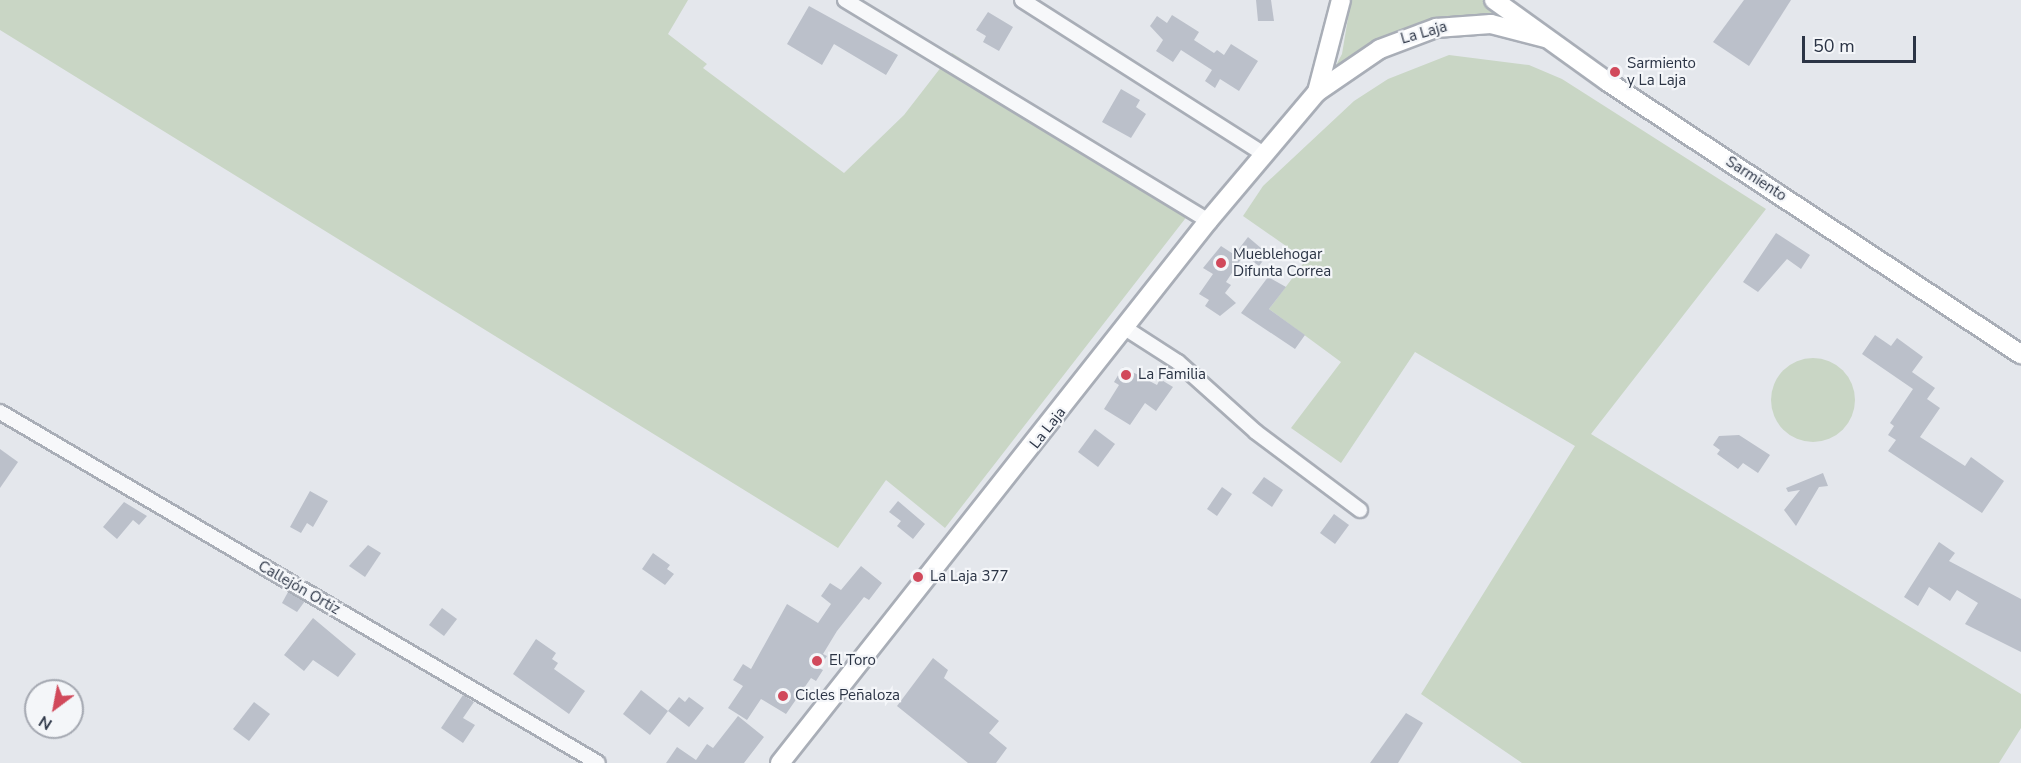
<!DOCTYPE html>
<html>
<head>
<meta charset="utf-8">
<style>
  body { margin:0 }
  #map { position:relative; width:2021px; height:763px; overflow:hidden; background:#e4e7ec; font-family:"Nunito Sans",sans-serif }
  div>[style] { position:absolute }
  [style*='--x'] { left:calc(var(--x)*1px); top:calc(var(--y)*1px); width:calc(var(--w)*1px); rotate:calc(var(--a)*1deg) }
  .green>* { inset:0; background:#c9d6c5 }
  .round { border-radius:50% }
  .building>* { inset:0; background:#bbc0ca }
  .roads { filter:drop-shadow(2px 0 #a9aeb7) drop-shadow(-2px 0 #a9aeb7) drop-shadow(0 2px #a9aeb7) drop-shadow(0 -2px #a9aeb7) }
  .street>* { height:14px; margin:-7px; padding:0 7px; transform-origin:7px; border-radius:7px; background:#f7f8fa }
  .secondary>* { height:18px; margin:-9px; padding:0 9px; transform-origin:9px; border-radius:9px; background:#fff }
  .dots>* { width:16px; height:16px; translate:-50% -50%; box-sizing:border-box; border:3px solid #f4f6f9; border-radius:50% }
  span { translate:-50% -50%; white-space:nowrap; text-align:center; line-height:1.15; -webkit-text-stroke:4.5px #f4f6f9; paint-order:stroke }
  .street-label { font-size:15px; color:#2b3445 }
  .poi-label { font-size:15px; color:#2b3445 }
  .left { translate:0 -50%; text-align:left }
  .north { position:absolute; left:24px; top:679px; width:60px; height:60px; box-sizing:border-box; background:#f4f6f9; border:2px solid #a4a8b1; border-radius:50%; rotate:212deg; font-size:16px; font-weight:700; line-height:24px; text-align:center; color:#2b3445 }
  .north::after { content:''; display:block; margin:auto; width:21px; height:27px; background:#d1495b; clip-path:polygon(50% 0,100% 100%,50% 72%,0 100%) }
  .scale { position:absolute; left:1802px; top:36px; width:114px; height:27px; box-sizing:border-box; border:3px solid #2b3445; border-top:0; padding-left:8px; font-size:18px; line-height:21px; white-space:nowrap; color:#2b3445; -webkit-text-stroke:4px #f4f6f9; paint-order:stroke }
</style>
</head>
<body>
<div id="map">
  <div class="green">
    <div style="clip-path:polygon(0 0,688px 0,668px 34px,707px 64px,703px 68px,844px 173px,904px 115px,952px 53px,1195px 206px,945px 528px,886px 480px,838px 548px,0 30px)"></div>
    <div style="clip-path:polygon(1351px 0,1486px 0,1509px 17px,1445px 16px,1369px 43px,1334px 69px,1342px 54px)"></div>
    <div style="clip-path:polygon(1449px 55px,1529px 65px,1562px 79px,1766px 209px,1591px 434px,2021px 694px,2021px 728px,1999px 763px,1522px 763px,1421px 694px,1575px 446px,1415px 352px,1341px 463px,1291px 428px,1341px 362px,1269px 309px,1306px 260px,1243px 216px,1263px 186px,1354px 101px,1388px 79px)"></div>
    <div class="round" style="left:1771px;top:358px;width:84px;height:84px"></div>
  </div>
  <div class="building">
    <div style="clip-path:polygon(1256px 0,1271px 0,1274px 21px,1258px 21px)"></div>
    <div style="clip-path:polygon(1744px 0,1791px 0,1749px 66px,1713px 42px)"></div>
    <div style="clip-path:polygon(809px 6px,898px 55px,886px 75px,834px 44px,822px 65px,787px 44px)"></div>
    <div style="clip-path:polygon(988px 12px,1013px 27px,999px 51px,983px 42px,986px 36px,976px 30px)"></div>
    <div style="clip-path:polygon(1172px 15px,1199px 32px,1194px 40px,1214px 53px,1217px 50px,1224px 55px,1231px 44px,1258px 61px,1239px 91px,1220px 79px,1215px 88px,1205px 81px,1212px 70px,1181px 50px,1173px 62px,1156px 51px,1163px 40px,1150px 26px,1157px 16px,1167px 23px)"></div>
    <div style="clip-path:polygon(1121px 89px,1140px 100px,1136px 107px,1146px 114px,1131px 138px,1102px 122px)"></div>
    <div style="clip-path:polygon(1776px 233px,1810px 255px,1801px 269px,1787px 259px,1758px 292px,1743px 282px)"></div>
    <div style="clip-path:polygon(1248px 237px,1268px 254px,1259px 266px,1238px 250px)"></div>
    <div style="clip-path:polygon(1221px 246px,1241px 259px,1226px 282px,1231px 285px,1225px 293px,1236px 303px,1220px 316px,1205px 306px,1209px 300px,1199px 294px,1213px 274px,1203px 268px)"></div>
    <div style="clip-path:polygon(1268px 277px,1286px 287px,1269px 309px,1305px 335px,1295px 349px,1241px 313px)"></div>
    <div style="clip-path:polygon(1875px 335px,1891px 346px,1897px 338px,1923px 357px,1912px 372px,1935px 388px,1927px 399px,1940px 408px,1920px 437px,1965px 466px,1971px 457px,2004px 481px,1982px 513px,1888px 451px,1896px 440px,1888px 435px,1894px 426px,1890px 423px,1913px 389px,1862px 354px)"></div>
    <div style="clip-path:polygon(1123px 367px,1157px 385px,1160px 379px,1173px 387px,1156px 411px,1145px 403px,1130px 425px,1104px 409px,1119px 385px,1114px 382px)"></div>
    <div style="clip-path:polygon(1095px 429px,1115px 444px,1098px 467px,1078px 452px)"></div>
    <div style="clip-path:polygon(1739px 435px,1770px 455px,1758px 473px,1743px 463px,1738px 469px,1717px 454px,1720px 450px,1713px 445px,1719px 436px)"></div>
    <div style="clip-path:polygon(0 449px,18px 462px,0 488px)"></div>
    <div style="clip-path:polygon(1823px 473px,1828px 486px,1819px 487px,1796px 526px,1784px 510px,1800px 490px,1788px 492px,1786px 488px)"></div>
    <div style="clip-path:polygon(1264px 477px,1283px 490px,1272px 507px,1252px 493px)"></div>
    <div style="clip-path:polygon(1222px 487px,1232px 494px,1217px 516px,1207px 509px)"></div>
    <div style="clip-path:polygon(310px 491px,328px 501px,313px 527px,307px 523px,301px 533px,290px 527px)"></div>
    <div style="clip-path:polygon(898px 501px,925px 524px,913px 539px,897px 526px,901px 521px,889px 512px)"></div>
    <div style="clip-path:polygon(124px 502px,147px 516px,139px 525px,133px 520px,117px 539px,103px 527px)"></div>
    <div style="clip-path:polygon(1334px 514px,1349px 525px,1335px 544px,1320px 533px)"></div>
    <div style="clip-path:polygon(1939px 542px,1955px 553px,1949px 561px,2021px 599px,2021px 652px,1965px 624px,1978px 603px,1957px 590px,1950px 601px,1929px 587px,1918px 606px,1904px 597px)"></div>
    <div style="clip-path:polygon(368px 545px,381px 553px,365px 577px,349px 566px)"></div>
    <div style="clip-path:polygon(653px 553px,670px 565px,667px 569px,674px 574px,665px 585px,642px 569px)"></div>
    <div style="clip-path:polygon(861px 566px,882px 583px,869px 600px,864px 597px,837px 631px,823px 654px,827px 656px,819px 668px,823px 670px,816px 681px,811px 678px,786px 714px,761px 699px,747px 720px,728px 708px,743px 686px,733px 680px,743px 664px,751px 669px,787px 604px,818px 623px,831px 604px,821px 596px,830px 583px,841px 590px)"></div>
    <div style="clip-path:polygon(288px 592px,305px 601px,297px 612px,282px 603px)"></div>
    <div style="clip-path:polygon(442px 608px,457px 619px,444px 636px,429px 625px)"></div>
    <div style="clip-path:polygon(313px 618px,356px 654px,338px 677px,313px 660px,304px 671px,284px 655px)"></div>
    <div style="clip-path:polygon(536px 639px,556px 653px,552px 659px,558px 663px,554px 669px,585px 691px,569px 714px,513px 674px)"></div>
    <div style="clip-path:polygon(933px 658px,948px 670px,944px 678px,999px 721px,989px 733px,1007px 748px,996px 763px,968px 763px,897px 706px)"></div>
    <div style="clip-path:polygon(641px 690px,668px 711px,650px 735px,623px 714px)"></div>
    <div style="clip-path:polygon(463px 695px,474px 702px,463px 718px,475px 725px,463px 743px,441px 728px)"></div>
    <div style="clip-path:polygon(679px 697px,685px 702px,689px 697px,704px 708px,689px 727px,668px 711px)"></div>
    <div style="clip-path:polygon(254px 702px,270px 714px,249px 741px,233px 729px)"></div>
    <div style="clip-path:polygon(1406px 713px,1423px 723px,1398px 763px,1370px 763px)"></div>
    <div style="clip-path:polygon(738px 716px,764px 737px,744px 763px,666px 763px,677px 747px,696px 760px,707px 744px,713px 748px)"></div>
  </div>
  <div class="roads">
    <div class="street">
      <div style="--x:845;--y:0;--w:425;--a:31.3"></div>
      <div style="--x:1022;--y:0;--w:288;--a:32.5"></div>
      <div style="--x:1125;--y:328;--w:63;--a:32.7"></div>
      <div style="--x:1178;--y:362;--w:105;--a:41.9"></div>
      <div style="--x:1256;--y:432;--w:130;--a:36.9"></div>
      <div style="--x:0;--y:412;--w:693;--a:30.41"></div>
    </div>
    <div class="secondary">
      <div style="--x:1494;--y:0;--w:140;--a:35.7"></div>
      <div style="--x:1608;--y:82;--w:495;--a:33.4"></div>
      <div style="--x:1317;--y:92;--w:95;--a:-75.4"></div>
      <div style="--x:780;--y:763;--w:691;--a:-51.7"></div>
      <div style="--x:1208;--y:221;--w:169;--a:-49.8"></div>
      <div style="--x:1317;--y:92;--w:76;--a:-34.3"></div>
      <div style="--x:1380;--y:49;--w:60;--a:-20.6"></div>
      <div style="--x:1436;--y:28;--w:55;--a:-4.2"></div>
      <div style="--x:1491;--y:24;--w:56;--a:14.5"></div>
    </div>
  </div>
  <div class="dots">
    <div style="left:1615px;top:72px;background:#d1495b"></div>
    <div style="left:1221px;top:263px;background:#d1495b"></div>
    <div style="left:1126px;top:375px;background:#d1495b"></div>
    <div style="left:918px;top:577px;background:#d1495b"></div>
    <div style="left:817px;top:661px;background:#d1495b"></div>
    <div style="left:783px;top:696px;background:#d1495b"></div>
  </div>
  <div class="street-label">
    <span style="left:1424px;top:33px;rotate:-16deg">La Laja</span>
    <span style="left:1756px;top:179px;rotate:33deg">Sarmiento</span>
    <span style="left:1048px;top:428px;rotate:-52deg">La Laja</span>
    <span style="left:299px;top:588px;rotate:30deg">Callejón Ortiz</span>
  </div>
  <div class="poi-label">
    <span class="left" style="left:1627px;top:72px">Sarmiento<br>y La Laja</span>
    <span class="left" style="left:1233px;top:263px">Mueblehogar<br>Difunta Correa</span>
    <span class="left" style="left:1138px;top:375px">La Familia</span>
    <span class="left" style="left:930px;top:577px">La Laja 377</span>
    <span class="left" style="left:829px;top:661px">El Toro</span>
    <span class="left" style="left:795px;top:696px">Cicles Peñaloza</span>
  </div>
  <div class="north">N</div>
  <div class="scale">50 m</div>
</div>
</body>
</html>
